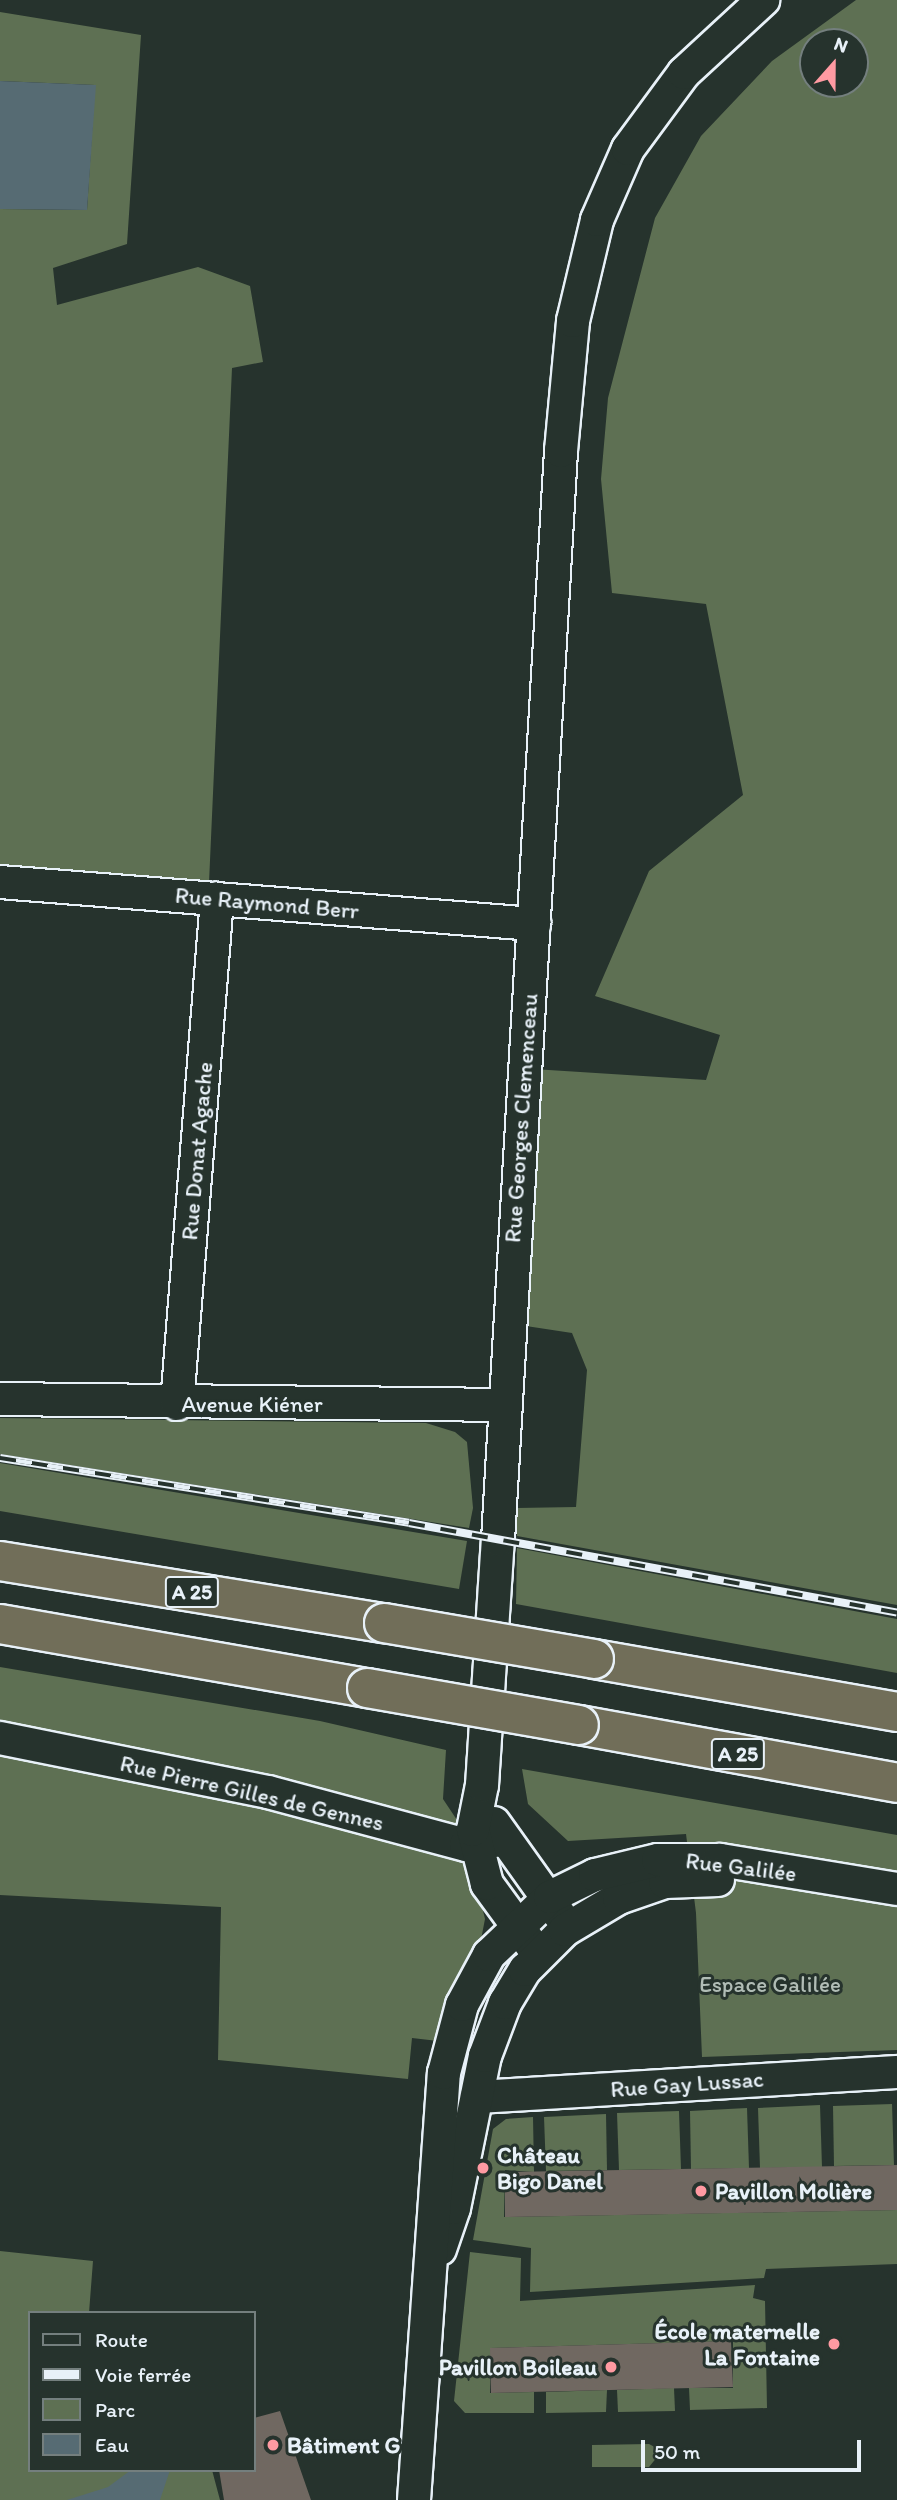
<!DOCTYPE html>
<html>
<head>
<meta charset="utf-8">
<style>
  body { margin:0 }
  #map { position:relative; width:897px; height:2500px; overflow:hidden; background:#26332d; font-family:Itim,sans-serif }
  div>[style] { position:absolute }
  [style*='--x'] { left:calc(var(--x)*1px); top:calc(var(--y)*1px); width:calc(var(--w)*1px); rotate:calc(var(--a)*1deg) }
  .green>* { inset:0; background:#5e7053 }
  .water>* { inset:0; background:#566b73 }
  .building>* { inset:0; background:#706861 }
  .roads { filter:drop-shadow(2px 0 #e8f1f8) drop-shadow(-2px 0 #e8f1f8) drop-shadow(0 2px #e8f1f8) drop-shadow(0 -2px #e8f1f8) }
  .minor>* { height:32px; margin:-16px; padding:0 16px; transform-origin:16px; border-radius:16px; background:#26332d }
  .highway>* { height:38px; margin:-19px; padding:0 19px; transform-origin:19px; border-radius:19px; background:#716e59 }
  .rail>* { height:8px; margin-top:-4px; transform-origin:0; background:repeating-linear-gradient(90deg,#26332d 0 16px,#e8f1f8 0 32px); box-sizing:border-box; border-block:2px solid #e8f1f8 }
  .bridges { filter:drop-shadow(2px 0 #e8f1f8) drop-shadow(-2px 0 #e8f1f8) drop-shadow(0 2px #e8f1f8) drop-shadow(0 -2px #e8f1f8) }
  .highway-bridge>* { height:38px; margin:-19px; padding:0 19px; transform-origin:19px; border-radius:19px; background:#716e59 }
  .dots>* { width:19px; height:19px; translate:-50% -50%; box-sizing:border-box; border:4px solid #26332d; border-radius:50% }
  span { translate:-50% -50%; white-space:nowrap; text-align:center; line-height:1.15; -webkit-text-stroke:6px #26332d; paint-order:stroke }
  .shield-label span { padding:2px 5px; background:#26332d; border:2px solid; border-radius:5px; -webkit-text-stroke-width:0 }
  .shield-label { font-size:21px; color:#e8f1f8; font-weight:700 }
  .street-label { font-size:23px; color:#e8f1f8 }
  .park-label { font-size:23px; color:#b1bdb6 }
  .poi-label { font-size:23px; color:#e8f1f8; font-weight:700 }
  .left { translate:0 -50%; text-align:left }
  .right { translate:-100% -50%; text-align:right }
  .legend { position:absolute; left:28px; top:2311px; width:228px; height:161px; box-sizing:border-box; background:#26332d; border:2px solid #747f7e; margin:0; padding:9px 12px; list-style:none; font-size:21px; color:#e8f1f8 }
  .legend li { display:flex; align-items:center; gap:14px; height:35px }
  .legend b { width:35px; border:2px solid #747f7e }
  .north { position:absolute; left:799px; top:28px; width:70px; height:70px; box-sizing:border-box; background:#26332d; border:2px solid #747f7e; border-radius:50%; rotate:21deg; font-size:19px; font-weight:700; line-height:28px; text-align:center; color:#e8f1f8 }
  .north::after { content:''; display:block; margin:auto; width:24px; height:32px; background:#ff9aa2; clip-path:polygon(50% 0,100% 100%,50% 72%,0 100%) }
  .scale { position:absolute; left:641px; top:2440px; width:220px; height:32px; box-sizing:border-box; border:4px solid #e8f1f8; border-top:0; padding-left:9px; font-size:21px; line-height:24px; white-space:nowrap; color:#e8f1f8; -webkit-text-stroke:5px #26332d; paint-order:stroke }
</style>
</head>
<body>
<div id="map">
  <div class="green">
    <div style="clip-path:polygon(evenodd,856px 0,897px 0,897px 1605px,517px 1536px,517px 1508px,576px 1507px,587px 1370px,572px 1333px,526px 1326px,533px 1069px,706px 1080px,720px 1035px,595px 996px,649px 871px,743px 795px,706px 604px,612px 593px,601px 479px,608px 398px,655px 218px,701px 136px,772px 61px,856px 0,813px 42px,855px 42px,855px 84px,813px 84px,813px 42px)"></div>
    <div style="clip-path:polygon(0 12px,141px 35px,127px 244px,53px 268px,57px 305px,198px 267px,250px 286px,263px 362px,232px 368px,209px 883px,0 867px,0 209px,87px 210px,95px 85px,0 81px)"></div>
    <div style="clip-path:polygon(0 1418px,426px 1423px,455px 1432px,467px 1442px,473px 1508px,469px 1528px,0 1454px)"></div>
    <div style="clip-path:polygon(0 1463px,467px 1541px,459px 1589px,0 1511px)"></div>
    <div style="clip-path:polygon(517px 1548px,897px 1619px,897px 1673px,516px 1604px)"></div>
    <div style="clip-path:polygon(0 1667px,320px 1721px,446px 1750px,443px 1799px,463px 1829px,485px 1919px,479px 1950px,458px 1979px,438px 2041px,412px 2038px,408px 2079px,218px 2060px,221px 1907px,0 1895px)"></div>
    <div style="clip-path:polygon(522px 1769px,897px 1835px,897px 2050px,702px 2057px,696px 1913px,686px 1834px,568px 1841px,528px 1804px)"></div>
    <div style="clip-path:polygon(892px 2104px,894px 2165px,834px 2166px,833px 2106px)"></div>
    <div style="clip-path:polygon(820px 2105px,822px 2167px,760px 2168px,758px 2108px)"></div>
    <div style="clip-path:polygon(747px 2108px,749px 2168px,691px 2169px,690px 2111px)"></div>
    <div style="clip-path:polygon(679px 2111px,681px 2169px,619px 2170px,617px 2113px)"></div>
    <div style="clip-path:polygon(606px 2114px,607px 2170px,546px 2171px,544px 2117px)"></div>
    <div style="clip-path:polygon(533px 2117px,534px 2172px,505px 2170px,504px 2217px,897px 2210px,897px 2264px,766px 2269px,764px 2278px,530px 2292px,531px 2248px,473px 2240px,493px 2129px,506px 2119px)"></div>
    <div style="clip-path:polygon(0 2251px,93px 2261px,89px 2313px,30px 2313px,30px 2470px,212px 2470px,220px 2500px,0 2500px)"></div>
    <div style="clip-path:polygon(470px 2252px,521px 2258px,520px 2301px,755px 2285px,753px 2298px,765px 2301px,767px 2408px,690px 2410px,689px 2388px,733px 2388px,733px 2341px,491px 2348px,490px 2393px,534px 2392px,534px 2413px,465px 2413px,454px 2401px)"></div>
    <div style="clip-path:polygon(674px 2388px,675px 2411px,618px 2412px,617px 2390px)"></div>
    <div style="clip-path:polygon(607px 2390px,606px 2412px,546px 2413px,546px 2392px)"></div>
    <div style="clip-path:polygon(649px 2444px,662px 2451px,649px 2467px,592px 2467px,592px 2445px)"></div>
  </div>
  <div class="water">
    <div style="clip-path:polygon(0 81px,96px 85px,87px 210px,0 209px)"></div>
    <div style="clip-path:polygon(131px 2470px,170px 2470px,160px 2500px,67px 2500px,108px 2487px)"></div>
  </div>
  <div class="building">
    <div style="clip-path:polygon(897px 2165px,897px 2210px,505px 2217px,505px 2172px)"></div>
    <div style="clip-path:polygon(731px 2341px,733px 2387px,491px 2393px,490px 2348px)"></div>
    <div style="clip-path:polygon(280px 2411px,311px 2500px,224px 2500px,219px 2470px,254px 2470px,254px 2418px)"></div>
  </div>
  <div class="roads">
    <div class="minor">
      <div style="--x:0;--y:882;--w:536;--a:4.5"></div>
      <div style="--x:0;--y:1399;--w:503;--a:0.68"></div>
      <div style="--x:177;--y:1404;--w:507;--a:-85.47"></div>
      <div style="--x:0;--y:1738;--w:273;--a:11.4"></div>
      <div style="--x:268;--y:1792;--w:205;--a:15"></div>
      <div style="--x:466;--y:1845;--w:37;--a:-8"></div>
      <div style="--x:494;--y:1823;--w:112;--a:54.5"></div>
      <div style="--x:538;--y:1954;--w:87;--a:-126.1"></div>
      <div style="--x:487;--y:1884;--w:56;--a:-104.5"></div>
      <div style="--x:473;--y:1830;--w:46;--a:-78.7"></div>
      <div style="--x:482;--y:1785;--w:246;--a:-86.3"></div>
      <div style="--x:498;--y:1540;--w:1091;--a:-86.69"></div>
      <div style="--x:561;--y:451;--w:131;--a:-84.7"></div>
      <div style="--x:573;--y:321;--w:104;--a:-76.6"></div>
      <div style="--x:597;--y:220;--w:77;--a:-66.4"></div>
      <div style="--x:628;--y:149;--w:94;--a:-53.6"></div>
      <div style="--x:684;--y:73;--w:108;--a:-42.7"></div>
      <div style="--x:477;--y:2097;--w:421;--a:-3.4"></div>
      <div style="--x:440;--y:2249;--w:43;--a:-71.1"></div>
      <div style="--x:454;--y:2208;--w:155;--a:-78.5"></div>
      <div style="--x:485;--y:2056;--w:57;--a:-69.3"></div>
      <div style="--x:505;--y:2003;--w:39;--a:-59"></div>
      <div style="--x:525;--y:1970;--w:57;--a:-45"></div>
      <div style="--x:565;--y:1930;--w:63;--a:-30.7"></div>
      <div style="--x:619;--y:1898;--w:49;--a:-19.2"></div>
      <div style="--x:665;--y:1882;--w:53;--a:-2.2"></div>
      <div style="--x:414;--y:2500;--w:428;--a:-86"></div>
      <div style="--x:444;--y:2073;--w:70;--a:-75.2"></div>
      <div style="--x:462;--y:2005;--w:57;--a:-61.6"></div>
      <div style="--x:489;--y:1955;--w:84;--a:-43.6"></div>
      <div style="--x:550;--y:1897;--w:50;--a:-26.1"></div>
      <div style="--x:595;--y:1875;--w:65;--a:-13.4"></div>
      <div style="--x:658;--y:1860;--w:62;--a:0"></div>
      <div style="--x:720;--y:1860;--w:179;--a:9.3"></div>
    </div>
    <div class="highway">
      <div style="--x:0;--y:1561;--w:389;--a:9.2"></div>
      <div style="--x:0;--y:1624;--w:373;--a:9.9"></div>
      <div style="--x:594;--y:1659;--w:308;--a:9.9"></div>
      <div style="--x:579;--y:1725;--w:323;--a:10.3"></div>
    </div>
  </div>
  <div class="rail">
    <div style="--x:0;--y:1458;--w:414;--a:9"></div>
    <div style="--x:409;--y:1523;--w:496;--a:10.4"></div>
  </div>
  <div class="bridges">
    <div class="highway-bridge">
      <div style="--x:384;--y:1623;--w:213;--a:9.7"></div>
      <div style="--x:367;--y:1688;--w:215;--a:9.9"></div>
    </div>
  </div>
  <div class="dots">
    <div style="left:483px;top:2168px;background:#ff9aa2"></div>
    <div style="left:701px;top:2191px;background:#ff9aa2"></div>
    <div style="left:834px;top:2344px;background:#ff9aa2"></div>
    <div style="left:611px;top:2367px;background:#ff9aa2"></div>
    <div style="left:273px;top:2445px;background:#ff9aa2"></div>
  </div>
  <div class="shield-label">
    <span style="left:192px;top:1592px">A 25</span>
    <span style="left:738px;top:1754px">A 25</span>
  </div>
  <div class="street-label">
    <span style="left:267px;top:903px;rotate:5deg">Rue Raymond Berr</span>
    <span style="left:521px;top:1118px;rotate:-86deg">Rue Georges Clemenceau</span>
    <span style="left:197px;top:1151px;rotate:-85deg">Rue Donat Agache</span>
    <span style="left:252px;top:1404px">Avenue Kiéner</span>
    <span style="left:252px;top:1793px;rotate:13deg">Rue Pierre Gilles de Gennes</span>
    <span style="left:741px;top:1867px;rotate:7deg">Rue Galilée</span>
    <span style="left:687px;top:2084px;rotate:-4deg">Rue Gay Lussac</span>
  </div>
  <div class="park-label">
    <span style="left:770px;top:1984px">Espace Galilée</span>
  </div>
  <div class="poi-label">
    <span class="left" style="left:497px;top:2168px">Château<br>Bigo Danel</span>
    <span class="left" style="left:715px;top:2191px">Pavillon Molière</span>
    <span class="right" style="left:820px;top:2344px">École maternelle<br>La Fontaine</span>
    <span class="right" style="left:597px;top:2367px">Pavillon Boileau</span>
    <span class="left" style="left:287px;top:2445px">Bâtiment G</span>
  </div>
  <ul class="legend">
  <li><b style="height:9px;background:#26332d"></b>Route</li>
  <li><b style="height:9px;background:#e8f1f8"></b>Voie ferrée</li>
  <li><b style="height:19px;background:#5e7053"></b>Parc</li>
  <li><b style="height:19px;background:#566b73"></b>Eau</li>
  </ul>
  <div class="north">N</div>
  <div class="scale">50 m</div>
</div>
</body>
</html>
